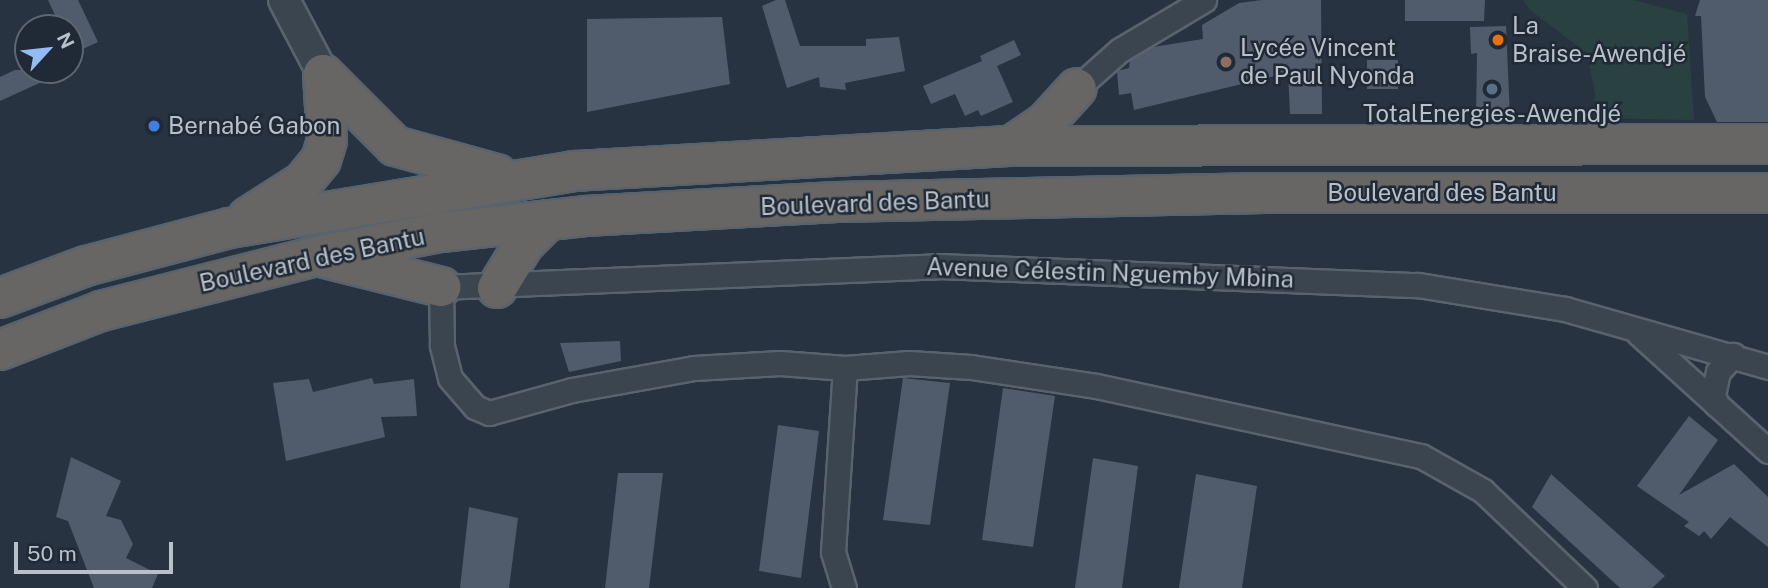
<!DOCTYPE html>
<html>
<head>
<meta charset="utf-8">
<style>
  body { margin:0 }
  #map { position:relative; width:1768px; height:588px; overflow:hidden; background:#273340; font-family:"Public Sans",sans-serif }
  div>[style] { position:absolute }
  [style*='--x'] { left:calc(var(--x)*1px); top:calc(var(--y)*1px); width:calc(var(--w)*1px); rotate:calc(var(--a)*1deg) }
  .green>* { inset:0; background:#2a4142 }
  .building>* { inset:0; background:#505c6b }
  .roads { filter:drop-shadow(2px 0 #59636d) drop-shadow(-2px 0 #59636d) drop-shadow(0 2px #59636d) drop-shadow(0 -2px #59636d) }
  .minor>* { height:23px; margin:-11.5px; padding:0 11.5px; transform-origin:11.5px; border-radius:11.5px; background:#3b4550 }
  .tertiary>* { height:30px; margin:-15px; padding:0 15px; transform-origin:15px; border-radius:15px; background:#3b4550 }
  .trunk>* { height:38px; margin:-19px; padding:0 19px; transform-origin:19px; border-radius:19px; background:#686664 }
  .dots>* { width:19px; height:19px; translate:-50% -50%; box-sizing:border-box; border:4px solid #202a36; border-radius:50% }
  span { translate:-50% -50%; white-space:nowrap; text-align:center; line-height:1.15; -webkit-text-stroke:5px #202a36; paint-order:stroke }
  .poi-label { font-size:24px; color:#b8c0ca }
  .left { translate:0 -50%; text-align:left }
  .street-label { font-size:24px; color:#b8c0ca }
  .north { position:absolute; left:14px; top:14px; width:70px; height:70px; box-sizing:border-box; background:#202a36; border:2px solid #5d6671; border-radius:50%; rotate:63deg; font-size:19px; font-weight:700; line-height:28px; text-align:center; color:#b8c0ca }
  .north::after { content:''; display:block; margin:auto; width:24px; height:32px; background:#93bcf4; clip-path:polygon(50% 0,100% 100%,50% 72%,0 100%) }
  .scale { position:absolute; left:14px; top:542px; width:159px; height:32px; box-sizing:border-box; border:4px solid #b8c0ca; border-top:0; padding-left:9px; font-size:21px; line-height:24px; white-space:nowrap; color:#b8c0ca; -webkit-text-stroke:5px #202a36; paint-order:stroke }
</style>
</head>
<body>
<div id="map">
  <div class="green">
    <div style="clip-path:polygon(1523px 0,1633px 0,1687px 14px,1694px 120px,1593px 118px,1595px 94px,1587px 53px,1530px 10px)"></div>
  </div>
  <div class="building">
    <div style="clip-path:polygon(48px 0,78px 0,98px 42px,70px 55px,70px 28px,61px 28px)"></div>
    <div style="clip-path:polygon(776px 0,785px 0,800px 46px,866px 46px,866px 39px,899px 37px,905px 71px,845px 83px,846px 90px,820px 87px,819px 77px,787px 88px,762px 6px)"></div>
    <div style="clip-path:polygon(1262px 0,1321px 0,1322px 114px,1290px 114px,1288px 73px,1134px 110px,1131px 93px,1119px 95px,1117px 71px,1129px 68px,1130px 60px,1153px 47px,1203px 39px,1202px 25px,1239px 3px)"></div>
    <div style="clip-path:polygon(1405px 0,1485px 0,1484px 21px,1405px 21px)"></div>
    <div style="clip-path:polygon(1700px 0,1768px 0,1768px 122px,1717px 122px,1705px 97px,1701px 16px,1695px 16px)"></div>
    <div style="clip-path:polygon(722px 17px,730px 84px,587px 112px,587px 19px)"></div>
    <div style="clip-path:polygon(1506px 26px,1510px 117px,1476px 117px,1477px 53px,1471px 54px,1470px 27px)"></div>
    <div style="clip-path:polygon(1014px 40px,1021px 55px,997px 66px,1013px 102px,981px 116px,978px 110px,965px 116px,955px 94px,931px 104px,923px 86px,982px 61px,980px 56px)"></div>
    <div style="clip-path:polygon(1367px 60px,1398px 60px,1398px 89px,1367px 89px)"></div>
    <div style="clip-path:polygon(15px 70px,68px 70px,0 101px,0 77px)"></div>
    <div style="clip-path:polygon(620px 341px,621px 361px,569px 372px,560px 343px)"></div>
    <div style="clip-path:polygon(372px 378px,374px 384px,414px 379px,417px 416px,381px 417px,385px 437px,286px 461px,273px 383px,309px 379px,313px 392px)"></div>
    <div style="clip-path:polygon(903px 378px,950px 383px,930px 525px,883px 520px)"></div>
    <div style="clip-path:polygon(1003px 388px,1055px 396px,1033px 547px,982px 540px)"></div>
    <div style="clip-path:polygon(1689px 416px,1718px 440px,1679px 495px,1734px 464px,1768px 497px,1768px 547px,1730px 517px,1711px 539px,1704px 531px,1699px 536px,1684px 526px,1689px 522px,1637px 486px)"></div>
    <div style="clip-path:polygon(778px 425px,819px 431px,801px 578px,759px 571px)"></div>
    <div style="clip-path:polygon(71px 457px,121px 481px,106px 516px,121px 520px,133px 544px,126px 558px,158px 574px,152px 588px,94px 588px,68px 521px,56px 517px)"></div>
    <div style="clip-path:polygon(1093px 458px,1138px 466px,1122px 588px,1075px 588px)"></div>
    <div style="clip-path:polygon(618px 473px,663px 473px,649px 588px,605px 588px)"></div>
    <div style="clip-path:polygon(1196px 474px,1257px 486px,1242px 588px,1179px 588px)"></div>
    <div style="clip-path:polygon(1551px 474px,1665px 576px,1652px 588px,1620px 588px,1532px 507px)"></div>
    <div style="clip-path:polygon(469px 507px,518px 518px,509px 588px,460px 588px)"></div>
  </div>
  <div class="roads">
    <div class="minor">
      <div style="--x:1077;--y:88;--w:57;--a:-41.5"></div>
      <div style="--x:1120;--y:50;--w:98;--a:-30.8"></div>
      <div style="--x:1638;--y:333;--w:176;--a:42.2"></div>
      <div style="--x:845;--y:368;--w:64;--a:-4.5"></div>
      <div style="--x:909;--y:363;--w:62;--a:3.7"></div>
      <div style="--x:971;--y:367;--w:126;--a:8.6"></div>
      <div style="--x:1096;--y:386;--w:332;--a:12.2"></div>
      <div style="--x:1421;--y:456;--w:71;--a:29.4"></div>
      <div style="--x:1483;--y:491;--w:141;--a:43.6"></div>
      <div style="--x:1717;--y:405;--w:11;--a:-112"></div>
      <div style="--x:1713;--y:395;--w:24;--a:-78"></div>
      <div style="--x:1718;--y:372;--w:23;--a:-49"></div>
      <div style="--x:844;--y:588;--w:38;--a:-107"></div>
      <div style="--x:833;--y:552;--w:184;--a:-86.3"></div>
      <div style="--x:845;--y:368;--w:65;--a:-175.6"></div>
      <div style="--x:780;--y:363;--w:86;--a:176.7"></div>
      <div style="--x:694;--y:368;--w:124;--a:169.8"></div>
      <div style="--x:572;--y:390;--w:86;--a:164.5"></div>
      <div style="--x:489;--y:413;--w:15;--a:-157"></div>
      <div style="--x:475;--y:407;--w:38;--a:-131"></div>
      <div style="--x:450;--y:378;--w:34;--a:-104"></div>
      <div style="--x:442;--y:345;--w:58;--a:-91"></div>
      <div style="--x:441;--y:287;--w:498;--a:-2.4"></div>
      <div style="--x:939;--y:266;--w:479;--a:2.3"></div>
      <div style="--x:1418;--y:285;--w:149;--a:9.3"></div>
      <div style="--x:1565;--y:309;--w:211;--a:15.9"></div>
    </div>
    <div class="tertiary">
      <div style="--x:284;--y:0;--w:84;--a:62.2"></div>
    </div>
    <div class="trunk">
      <div style="--x:323;--y:74;--w:102;--a:45"></div>
      <div style="--x:395;--y:146;--w:106;--a:15.4"></div>
      <div style="--x:1011;--y:146;--w:41;--a:-34.1"></div>
      <div style="--x:1045;--y:123;--w:47;--a:-47.6"></div>
      <div style="--x:248;--y:217;--w:65;--a:-32.5"></div>
      <div style="--x:303;--y:182;--w:28;--a:-51"></div>
      <div style="--x:321;--y:160;--w:21;--a:-73"></div>
      <div style="--x:327;--y:140;--w:66;--a:-93.5"></div>
      <div style="--x:325;--y:258;--w:120;--a:14"></div>
      <div style="--x:497;--y:288;--w:52;--a:-58.5"></div>
      <div style="--x:524;--y:244;--w:34;--a:-45"></div>
      <div style="--x:0;--y:298;--w:92;--a:-20.4"></div>
      <div style="--x:86;--y:266;--w:149;--a:-14.8"></div>
      <div style="--x:230;--y:228;--w:349;--a:-9.4"></div>
      <div style="--x:574;--y:171;--w:438;--a:-3.3"></div>
      <div style="--x:1011;--y:146;--w:757;--a:-0.15"></div>
      <div style="--x:0;--y:350;--w:108;--a:-21.1"></div>
      <div style="--x:101;--y:311;--w:223;--a:-14.3"></div>
      <div style="--x:317;--y:256;--w:126;--a:-11"></div>
      <div style="--x:441;--y:232;--w:145;--a:-6.3"></div>
      <div style="--x:585;--y:216;--w:252;--a:-3.2"></div>
      <div style="--x:837;--y:202;--w:427;--a:-1.2"></div>
      <div style="--x:1264;--y:193;--w:504;--a:0"></div>
    </div>
  </div>
  <div class="dots">
    <div style="left:1498px;top:40px;background:#e8710a"></div>
    <div style="left:1226px;top:62px;background:#8d6e63"></div>
    <div style="left:1492px;top:89px;background:#5c6f8a"></div>
    <div style="left:154px;top:126px;background:#3f7fe0"></div>
  </div>
  <div class="poi-label">
    <span class="left" style="left:1512px;top:40px">La<br>Braise-Awendjé</span>
    <span class="left" style="left:1240px;top:62px">Lycée Vincent<br>de Paul Nyonda</span>
    <span style="left:1492px;top:114px">TotalEnergies-Awendjé</span>
    <span class="left" style="left:168px;top:126px">Bernabé Gabon</span>
  </div>
  <div class="street-label">
    <span style="left:1442px;top:193px">Boulevard des Bantu</span>
    <span style="left:875px;top:203px;rotate:-2deg">Boulevard des Bantu</span>
    <span style="left:312px;top:260px;rotate:-12deg">Boulevard des Bantu</span>
    <span style="left:1110px;top:273px;rotate:2deg">Avenue Célestin Nguemby Mbina</span>
  </div>
  <div class="north">N</div>
  <div class="scale">50 m</div>
</div>
</body>
</html>
